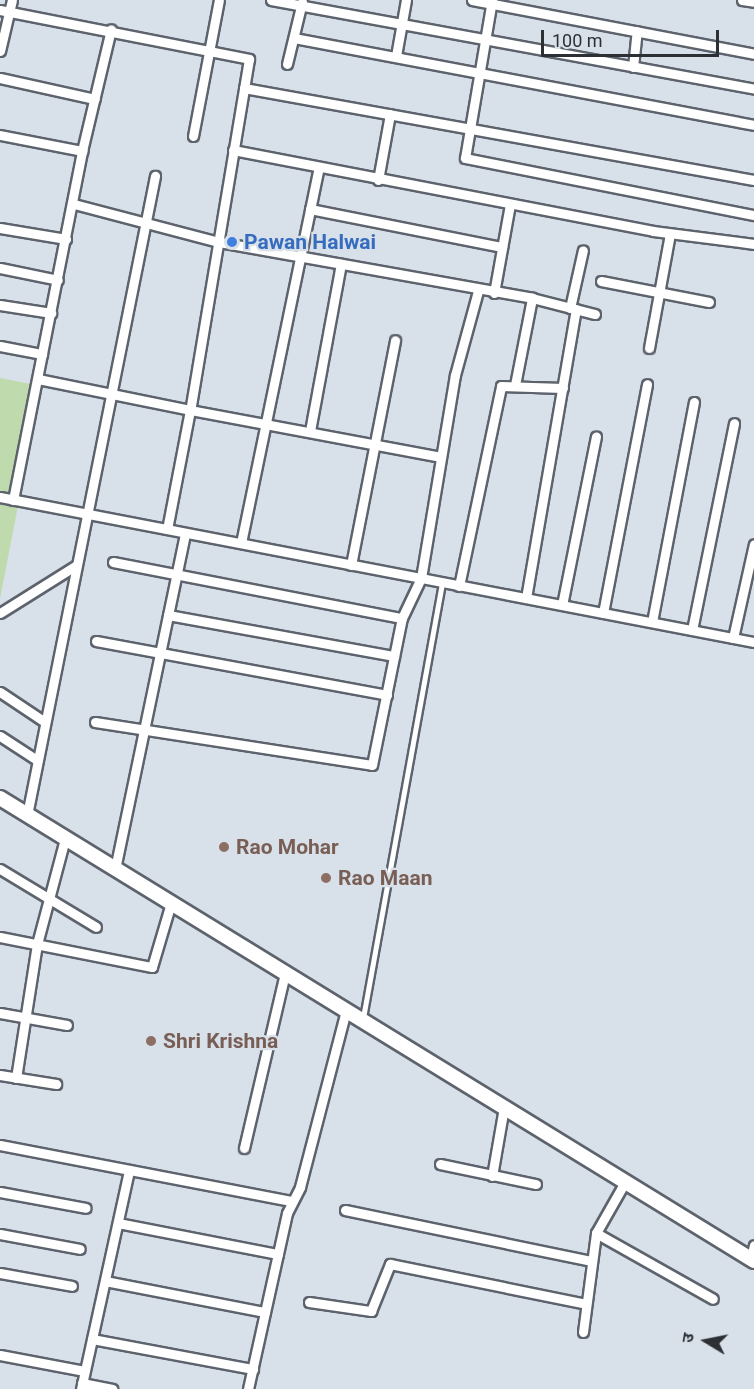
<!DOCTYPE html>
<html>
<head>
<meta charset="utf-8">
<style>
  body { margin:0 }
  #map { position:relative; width:754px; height:1389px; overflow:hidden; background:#d8e0ea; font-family:Roboto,"Noto Sans Devanagari",sans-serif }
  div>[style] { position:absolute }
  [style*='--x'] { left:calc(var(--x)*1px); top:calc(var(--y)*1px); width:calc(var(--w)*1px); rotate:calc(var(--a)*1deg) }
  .green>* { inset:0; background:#bfdbae }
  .roads { filter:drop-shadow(2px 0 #5d636c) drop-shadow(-2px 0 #5d636c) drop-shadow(0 2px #5d636c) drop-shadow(0 -2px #5d636c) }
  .lane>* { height:4.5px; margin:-2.25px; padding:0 2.25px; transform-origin:2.25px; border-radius:2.25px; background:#fff }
  .street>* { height:9px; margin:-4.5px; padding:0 4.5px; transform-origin:4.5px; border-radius:4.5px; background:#fff }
  .secondary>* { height:14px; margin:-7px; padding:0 7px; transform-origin:7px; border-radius:7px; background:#fff }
  .dots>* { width:16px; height:16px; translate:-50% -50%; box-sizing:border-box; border:3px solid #d8e0ea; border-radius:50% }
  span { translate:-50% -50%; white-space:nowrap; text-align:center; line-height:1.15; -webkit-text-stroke:4.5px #d8e0ea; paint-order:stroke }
  .shop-label { font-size:21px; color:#366cbe; font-weight:700 }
  .left { translate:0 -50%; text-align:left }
  .education-label { font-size:21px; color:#785e54; font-weight:700 }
  .north { position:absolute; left:676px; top:1311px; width:60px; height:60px; -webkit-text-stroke:4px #d8e0ea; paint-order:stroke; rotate:280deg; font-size:16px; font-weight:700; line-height:24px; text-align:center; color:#2c2f33 }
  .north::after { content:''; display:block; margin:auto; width:21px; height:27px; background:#2c2f33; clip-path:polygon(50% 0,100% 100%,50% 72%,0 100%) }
  .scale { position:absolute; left:541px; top:30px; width:178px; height:27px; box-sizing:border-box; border:3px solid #2c2f33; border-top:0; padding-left:8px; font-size:18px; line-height:21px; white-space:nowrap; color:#2c2f33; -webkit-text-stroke:4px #d8e0ea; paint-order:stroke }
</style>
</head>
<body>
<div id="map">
  <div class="green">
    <div style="clip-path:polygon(0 378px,41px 386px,0 599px)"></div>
  </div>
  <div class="roads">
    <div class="lane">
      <div style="--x:363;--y:1018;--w:443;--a:-79.7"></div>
    </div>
    <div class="street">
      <div style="--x:271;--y:0;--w:491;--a:10.4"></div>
      <div style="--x:472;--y:0;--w:287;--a:10.8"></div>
      <div style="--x:492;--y:0;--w:160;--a:99.7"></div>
      <div style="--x:465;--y:158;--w:295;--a:11.2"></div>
      <div style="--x:742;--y:0;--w:12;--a:9"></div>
      <div style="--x:0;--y:10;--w:254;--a:11.1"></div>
      <div style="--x:249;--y:59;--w:356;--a:99.5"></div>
      <div style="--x:190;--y:410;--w:255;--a:10.6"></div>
      <div style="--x:294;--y:38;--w:468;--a:10.7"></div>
      <div style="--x:0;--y:51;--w:52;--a:-76.8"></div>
      <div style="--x:396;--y:56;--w:57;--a:-79.9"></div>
      <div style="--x:287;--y:64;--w:64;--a:-76.4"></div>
      <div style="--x:633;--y:67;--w:36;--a:-84"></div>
      <div style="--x:0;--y:78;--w:97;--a:12.5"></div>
      <div style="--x:244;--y:88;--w:518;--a:10.23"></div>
      <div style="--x:0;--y:135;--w:84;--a:11"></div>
      <div style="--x:193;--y:136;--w:138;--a:-79.2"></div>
      <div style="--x:233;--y:150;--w:428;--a:10.9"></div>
      <div style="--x:653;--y:231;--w:102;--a:7.3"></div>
      <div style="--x:378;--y:180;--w:67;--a:-79.7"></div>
      <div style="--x:74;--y:204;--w:150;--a:14.7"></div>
      <div style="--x:219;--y:242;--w:318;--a:10.1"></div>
      <div style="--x:532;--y:298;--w:65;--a:14.3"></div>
      <div style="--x:310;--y:209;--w:196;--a:11.2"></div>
      <div style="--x:0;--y:228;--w:67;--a:9.5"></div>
      <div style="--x:0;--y:268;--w:59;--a:11.7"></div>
      <div style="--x:601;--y:281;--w:110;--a:11"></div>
      <div style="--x:494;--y:293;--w:90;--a:-79.8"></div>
      <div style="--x:0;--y:305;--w:52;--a:8.9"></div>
      <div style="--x:570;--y:308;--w:59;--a:-77.4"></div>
      <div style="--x:0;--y:346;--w:43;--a:10.8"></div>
      <div style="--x:649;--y:348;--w:116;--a:-79.6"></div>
      <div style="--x:38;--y:379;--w:155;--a:11.5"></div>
      <div style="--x:190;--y:410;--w:121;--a:100.9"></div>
      <div style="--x:515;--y:385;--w:89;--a:-78.9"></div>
      <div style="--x:310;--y:431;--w:170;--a:-79.5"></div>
      <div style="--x:0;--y:497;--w:768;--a:10.89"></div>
      <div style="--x:13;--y:500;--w:356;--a:-78.8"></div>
      <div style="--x:82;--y:151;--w:125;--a:-76.6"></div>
      <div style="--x:241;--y:543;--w:383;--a:-78.3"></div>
      <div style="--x:113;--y:562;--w:294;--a:11"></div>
      <div style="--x:351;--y:565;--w:229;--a:-78.9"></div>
      <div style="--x:459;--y:586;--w:204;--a:-78.1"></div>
      <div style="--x:501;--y:386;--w:62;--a:1.8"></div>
      <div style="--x:526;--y:598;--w:293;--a:-80.2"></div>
      <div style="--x:562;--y:605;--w:172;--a:-78.6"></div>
      <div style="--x:0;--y:613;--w:89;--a:-32.1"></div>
      <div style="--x:603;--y:613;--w:233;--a:-79.1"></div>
      <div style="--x:168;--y:615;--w:230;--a:10.3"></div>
      <div style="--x:652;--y:622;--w:224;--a:-79.2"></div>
      <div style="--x:692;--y:630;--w:211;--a:-78.5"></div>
      <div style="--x:733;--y:638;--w:96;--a:-77.4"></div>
      <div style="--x:96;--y:641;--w:296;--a:10.5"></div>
      <div style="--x:0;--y:692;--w:54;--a:33.7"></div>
      <div style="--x:95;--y:722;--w:280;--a:8.8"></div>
      <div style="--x:372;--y:765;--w:150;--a:-78.5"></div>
      <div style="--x:402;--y:618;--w:44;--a:-64.6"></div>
      <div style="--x:421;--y:578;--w:206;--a:-80.5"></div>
      <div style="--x:455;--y:375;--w:87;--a:-74.7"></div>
      <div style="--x:0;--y:736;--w:44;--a:33"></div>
      <div style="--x:27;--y:815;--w:652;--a:-78.67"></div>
      <div style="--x:0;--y:869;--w:112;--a:31.1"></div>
      <div style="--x:115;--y:869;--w:343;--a:-78.2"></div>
      <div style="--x:0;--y:937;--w:155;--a:11.2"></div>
      <div style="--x:152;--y:967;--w:67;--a:-73.5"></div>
      <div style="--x:0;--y:1013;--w:68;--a:10.2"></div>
      <div style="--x:0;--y:1075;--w:57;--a:9.1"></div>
      <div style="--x:16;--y:1078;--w:136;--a:-81.1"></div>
      <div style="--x:37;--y:944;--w:109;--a:-75.1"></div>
      <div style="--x:0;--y:1145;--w:295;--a:10.9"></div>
      <div style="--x:244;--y:1148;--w:180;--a:-76.8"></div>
      <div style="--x:440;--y:1164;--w:98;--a:11.8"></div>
      <div style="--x:492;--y:1176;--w:70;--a:-80.1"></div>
      <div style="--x:0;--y:1192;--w:87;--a:10.5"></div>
      <div style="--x:345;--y:1210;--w:251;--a:11.7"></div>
      <div style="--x:118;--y:1223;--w:163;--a:11"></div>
      <div style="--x:596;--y:1233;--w:134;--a:29.4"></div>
      <div style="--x:0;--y:1234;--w:81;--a:10.6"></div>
      <div style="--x:751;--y:1259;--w:14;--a:-78"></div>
      <div style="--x:0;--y:1273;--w:73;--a:10.2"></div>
      <div style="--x:105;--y:1281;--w:163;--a:11"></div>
      <div style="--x:309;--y:1302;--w:63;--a:8.3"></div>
      <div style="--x:371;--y:1311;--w:51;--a:-68"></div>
      <div style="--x:390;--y:1264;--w:200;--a:11.5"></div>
      <div style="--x:583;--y:1332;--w:100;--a:-82.5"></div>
      <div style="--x:596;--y:1233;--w:59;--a:-60.4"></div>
      <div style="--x:92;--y:1339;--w:164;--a:10.6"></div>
      <div style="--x:0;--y:1355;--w:86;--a:10.7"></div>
      <div style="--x:82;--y:1383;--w:31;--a:11"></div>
      <div style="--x:81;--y:1389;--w:224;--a:-77.6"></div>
      <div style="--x:248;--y:1389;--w:180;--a:-77.5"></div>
      <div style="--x:287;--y:1213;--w:29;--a:-63"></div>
      <div style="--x:300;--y:1187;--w:183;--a:-75.4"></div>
    </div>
    <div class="secondary">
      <div style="--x:0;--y:798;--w:885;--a:31.55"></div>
    </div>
  </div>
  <div class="dots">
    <div style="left:232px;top:242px;background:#3f7fe0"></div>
    <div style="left:224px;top:847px;background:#8d6e63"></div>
    <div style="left:326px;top:878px;background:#8d6e63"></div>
    <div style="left:151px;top:1041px;background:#8d6e63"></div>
  </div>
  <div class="shop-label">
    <span class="left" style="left:244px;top:242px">Pawan Halwai</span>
  </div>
  <div class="education-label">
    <span class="left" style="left:236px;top:847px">Rao Mohar</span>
    <span class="left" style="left:338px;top:878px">Rao Maan</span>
    <span class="left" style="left:163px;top:1041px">Shri Krishna</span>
  </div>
  <div class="north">उ</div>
  <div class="scale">100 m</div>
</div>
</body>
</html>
